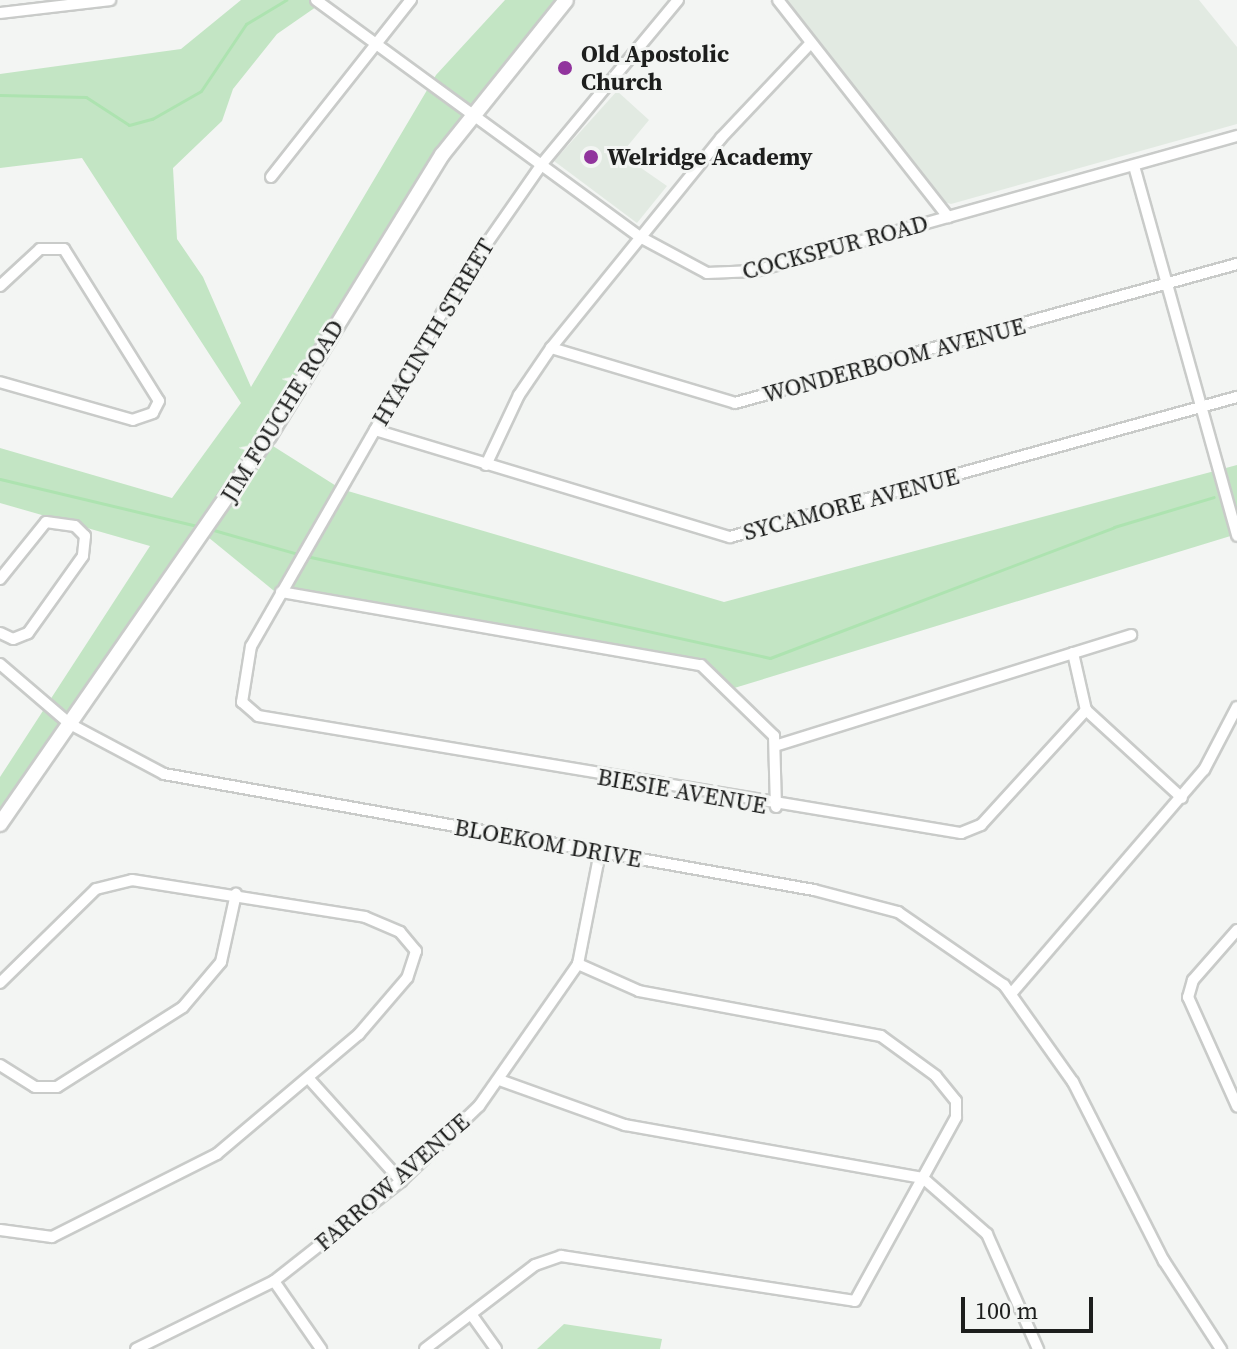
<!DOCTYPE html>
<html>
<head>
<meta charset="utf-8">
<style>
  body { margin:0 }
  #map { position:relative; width:1237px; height:1349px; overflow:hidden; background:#f3f5f3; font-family:"Source Serif 4",serif }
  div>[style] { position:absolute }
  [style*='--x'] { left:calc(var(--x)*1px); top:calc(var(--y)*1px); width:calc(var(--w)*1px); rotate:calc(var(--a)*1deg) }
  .built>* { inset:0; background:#e2eae2 }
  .green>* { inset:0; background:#c3e5c4 }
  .stream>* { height:3px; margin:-1.5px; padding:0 1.5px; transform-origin:1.5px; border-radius:1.5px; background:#ade3b0 }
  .roads { filter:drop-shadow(2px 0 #c9cbc9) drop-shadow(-2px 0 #c9cbc9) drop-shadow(0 2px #c9cbc9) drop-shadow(0 -2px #c9cbc9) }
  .street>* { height:10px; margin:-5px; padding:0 5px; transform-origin:5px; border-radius:5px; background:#fff }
  .secondary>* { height:14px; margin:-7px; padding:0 7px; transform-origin:7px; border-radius:7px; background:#fff }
  .dots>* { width:22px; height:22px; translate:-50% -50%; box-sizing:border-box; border:4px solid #f3f5f3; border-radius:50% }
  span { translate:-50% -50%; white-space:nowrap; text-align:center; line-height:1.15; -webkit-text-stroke:6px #f3f5f3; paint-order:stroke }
  .poi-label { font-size:24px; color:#1d1e1d; font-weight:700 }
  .left { translate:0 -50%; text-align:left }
  .street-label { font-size:24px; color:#1d1e1d }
  .scale { position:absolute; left:961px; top:1297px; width:132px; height:36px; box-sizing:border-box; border:4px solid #1d1e1d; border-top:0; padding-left:10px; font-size:24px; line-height:28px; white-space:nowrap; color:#1d1e1d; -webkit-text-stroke:6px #f3f5f3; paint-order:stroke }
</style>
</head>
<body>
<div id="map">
  <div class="built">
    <div style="clip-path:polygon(776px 0,1199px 0,1237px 47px,1237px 124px,951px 204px,937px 200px)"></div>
    <div style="clip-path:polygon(617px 91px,649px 120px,621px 154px,667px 186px,637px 223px,554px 161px)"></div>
  </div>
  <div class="green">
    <div style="clip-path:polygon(241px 0,326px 0,277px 34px,233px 89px,222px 121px,173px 168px,177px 239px,203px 277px,251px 387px,436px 75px,505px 0,564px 0,440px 156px,265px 441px,341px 489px,724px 602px,1237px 465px,1237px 534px,731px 689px,699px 668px,279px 595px,203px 533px,0 826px,0 777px,150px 546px,0 503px,0 448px,172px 498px,241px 403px,82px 158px,0 168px,0 74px,181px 49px)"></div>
    <div style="clip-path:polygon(564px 1324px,662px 1339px,660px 1349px,537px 1349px)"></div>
  </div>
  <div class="stream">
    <div style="--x:0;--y:95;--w:86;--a:1.3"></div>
    <div style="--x:86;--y:97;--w:51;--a:33.1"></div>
    <div style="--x:129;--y:125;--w:24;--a:-15"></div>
    <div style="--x:152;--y:119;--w:56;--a:-29.7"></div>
    <div style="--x:201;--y:91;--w:81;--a:-56.1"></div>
    <div style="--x:246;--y:24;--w:47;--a:-31"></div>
    <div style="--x:0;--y:479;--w:208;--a:13.4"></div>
    <div style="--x:210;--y:529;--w:91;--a:15.9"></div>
    <div style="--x:306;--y:556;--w:475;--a:12.4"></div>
    <div style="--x:770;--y:658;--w:368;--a:-20.8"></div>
    <div style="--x:1114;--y:527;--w:104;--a:-16.7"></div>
  </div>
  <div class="roads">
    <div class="street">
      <div style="--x:316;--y:0;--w:401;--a:36.2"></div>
      <div style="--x:640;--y:237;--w:76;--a:28.2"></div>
      <div style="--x:707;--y:273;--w:48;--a:-2.4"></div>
      <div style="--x:755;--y:271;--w:501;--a:-15.65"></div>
      <div style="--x:678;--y:0;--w:213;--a:129.7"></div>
      <div style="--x:542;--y:164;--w:147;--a:124.8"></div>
      <div style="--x:458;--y:285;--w:416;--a:119.8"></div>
      <div style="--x:251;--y:646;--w:57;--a:99.1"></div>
      <div style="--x:242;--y:702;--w:21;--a:41"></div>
      <div style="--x:258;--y:716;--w:713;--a:9.45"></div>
      <div style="--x:961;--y:833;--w:22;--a:-22"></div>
      <div style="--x:981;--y:825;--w:156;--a:-47.6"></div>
      <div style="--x:778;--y:0;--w:276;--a:51.9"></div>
      <div style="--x:0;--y:13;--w:111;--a:-6.7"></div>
      <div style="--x:1134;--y:166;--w:384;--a:74.4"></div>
      <div style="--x:271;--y:177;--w:226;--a:-51.7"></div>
      <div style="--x:0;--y:286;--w:54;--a:-42.8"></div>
      <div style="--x:40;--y:249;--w:24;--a:0"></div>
      <div style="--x:64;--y:249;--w:179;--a:58"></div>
      <div style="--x:159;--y:401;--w:13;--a:117"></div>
      <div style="--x:153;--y:413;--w:21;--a:161"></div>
      <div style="--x:133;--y:420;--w:138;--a:-164.1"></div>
      <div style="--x:551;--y:348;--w:192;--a:16.6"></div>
      <div style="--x:735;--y:403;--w:521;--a:-15.48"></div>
      <div style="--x:375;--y:430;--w:371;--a:16.8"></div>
      <div style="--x:730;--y:537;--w:526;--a:-15.44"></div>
      <div style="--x:486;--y:465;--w:77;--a:-64.8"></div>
      <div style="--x:519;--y:395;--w:57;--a:-55.8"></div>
      <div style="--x:551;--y:348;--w:270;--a:-51"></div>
      <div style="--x:721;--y:138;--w:129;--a:-46.6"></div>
      <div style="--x:0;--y:579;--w:73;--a:-51.1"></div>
      <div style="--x:46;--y:522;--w:29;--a:8"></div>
      <div style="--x:75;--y:526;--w:14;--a:45"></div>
      <div style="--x:85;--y:536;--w:20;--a:96"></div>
      <div style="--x:83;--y:556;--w:95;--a:125.5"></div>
      <div style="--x:28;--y:633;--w:16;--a:158"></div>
      <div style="--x:13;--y:639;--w:14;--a:-155"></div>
      <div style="--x:281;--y:592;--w:426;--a:9.9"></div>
      <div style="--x:701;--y:665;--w:102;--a:44.2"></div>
      <div style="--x:774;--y:736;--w:71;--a:88.4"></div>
      <div style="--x:1073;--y:653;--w:58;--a:77.2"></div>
      <div style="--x:1086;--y:710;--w:130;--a:42.5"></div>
      <div style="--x:0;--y:664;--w:92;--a:40.6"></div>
      <div style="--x:70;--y:724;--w:106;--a:28"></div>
      <div style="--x:164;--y:774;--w:660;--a:10.12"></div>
      <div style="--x:814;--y:890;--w:87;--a:14.7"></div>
      <div style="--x:898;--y:912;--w:129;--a:34.6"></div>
      <div style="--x:1004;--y:985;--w:119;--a:54.6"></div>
      <div style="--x:1073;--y:1082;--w:201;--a:63.1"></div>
      <div style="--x:1164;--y:1261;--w:105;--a:57.1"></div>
      <div style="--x:778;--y:745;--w:370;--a:-17.3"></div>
      <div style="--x:1237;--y:930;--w:67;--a:131.3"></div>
      <div style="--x:1193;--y:980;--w:18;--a:106"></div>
      <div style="--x:1188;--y:997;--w:120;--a:65.8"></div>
      <div style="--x:0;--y:983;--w:134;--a:-44.4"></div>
      <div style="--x:96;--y:889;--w:37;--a:-14"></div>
      <div style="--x:132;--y:880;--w:236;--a:9"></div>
      <div style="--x:365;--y:917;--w:38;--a:23"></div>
      <div style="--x:400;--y:932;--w:25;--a:50"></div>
      <div style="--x:416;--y:951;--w:28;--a:108"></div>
      <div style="--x:407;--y:978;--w:74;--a:130.6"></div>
      <div style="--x:359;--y:1034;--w:186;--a:139.8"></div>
      <div style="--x:217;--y:1154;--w:185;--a:153.3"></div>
      <div style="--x:52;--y:1237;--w:52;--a:-172.3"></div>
      <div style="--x:1011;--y:994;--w:296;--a:-49.3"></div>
      <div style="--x:1204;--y:770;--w:71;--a:-62.4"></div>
      <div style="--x:0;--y:1065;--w:41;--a:32.2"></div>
      <div style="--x:35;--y:1087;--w:22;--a:0"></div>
      <div style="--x:57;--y:1087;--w:149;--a:-32.4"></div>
      <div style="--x:183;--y:1007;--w:59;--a:-49.8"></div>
      <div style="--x:221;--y:962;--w:70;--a:-77.6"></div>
      <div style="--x:311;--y:1081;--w:135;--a:48"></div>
      <div style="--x:502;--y:1081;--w:131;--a:19.7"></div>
      <div style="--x:625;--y:1125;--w:303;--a:10.1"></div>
      <div style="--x:923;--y:1178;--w:85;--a:41.2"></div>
      <div style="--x:987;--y:1234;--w:126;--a:66.1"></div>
      <div style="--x:274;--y:1281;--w:83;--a:55.3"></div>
      <div style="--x:471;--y:1314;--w:43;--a:54.5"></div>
      <div style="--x:136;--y:1349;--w:154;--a:-26.2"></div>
      <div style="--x:274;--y:1281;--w:162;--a:-38.2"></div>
      <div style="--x:401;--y:1181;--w:108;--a:-43.9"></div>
      <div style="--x:479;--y:1106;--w:173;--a:-55.1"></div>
      <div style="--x:578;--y:964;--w:114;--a:-78.9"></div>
      <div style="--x:425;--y:1349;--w:138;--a:-37.4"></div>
      <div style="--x:535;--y:1265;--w:28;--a:-19"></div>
      <div style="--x:561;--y:1256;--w:297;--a:8.7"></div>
      <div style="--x:855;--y:1301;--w:210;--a:-61.2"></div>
      <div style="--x:956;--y:1117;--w:16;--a:-90"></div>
      <div style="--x:956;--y:1101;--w:32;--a:-129"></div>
      <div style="--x:936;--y:1076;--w:68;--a:-144"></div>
      <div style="--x:881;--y:1036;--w:246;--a:-169.5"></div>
      <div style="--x:639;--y:991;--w:67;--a:-156.1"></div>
    </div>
    <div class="secondary">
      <div style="--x:0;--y:824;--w:472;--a:-55.3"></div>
      <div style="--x:269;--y:436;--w:330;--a:-58.4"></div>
      <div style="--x:442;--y:155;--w:198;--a:-51.3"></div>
    </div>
  </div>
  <div class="dots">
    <div style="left:565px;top:68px;background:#91349d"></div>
    <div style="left:591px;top:157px;background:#91349d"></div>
  </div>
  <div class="poi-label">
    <span class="left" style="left:581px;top:68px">Old Apostolic<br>Church</span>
    <span class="left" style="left:607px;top:157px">Welridge Academy</span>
  </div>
  <div class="street-label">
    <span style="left:835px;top:247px;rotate:-15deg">COCKSPUR ROAD</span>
    <span style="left:433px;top:332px;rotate:-59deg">HYACINTH STREET</span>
    <span style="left:894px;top:360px;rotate:-15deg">WONDERBOOM AVENUE</span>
    <span style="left:282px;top:411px;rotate:-58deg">JIM FOUCHE ROAD</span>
    <span style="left:851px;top:504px;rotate:-15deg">SYCAMORE AVENUE</span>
    <span style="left:682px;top:791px;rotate:10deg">BIESIE AVENUE</span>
    <span style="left:548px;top:843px;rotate:10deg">BLOEKOM DRIVE</span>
    <span style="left:392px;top:1182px;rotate:-41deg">FARROW AVENUE</span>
  </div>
  <div class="scale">100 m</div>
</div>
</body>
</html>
